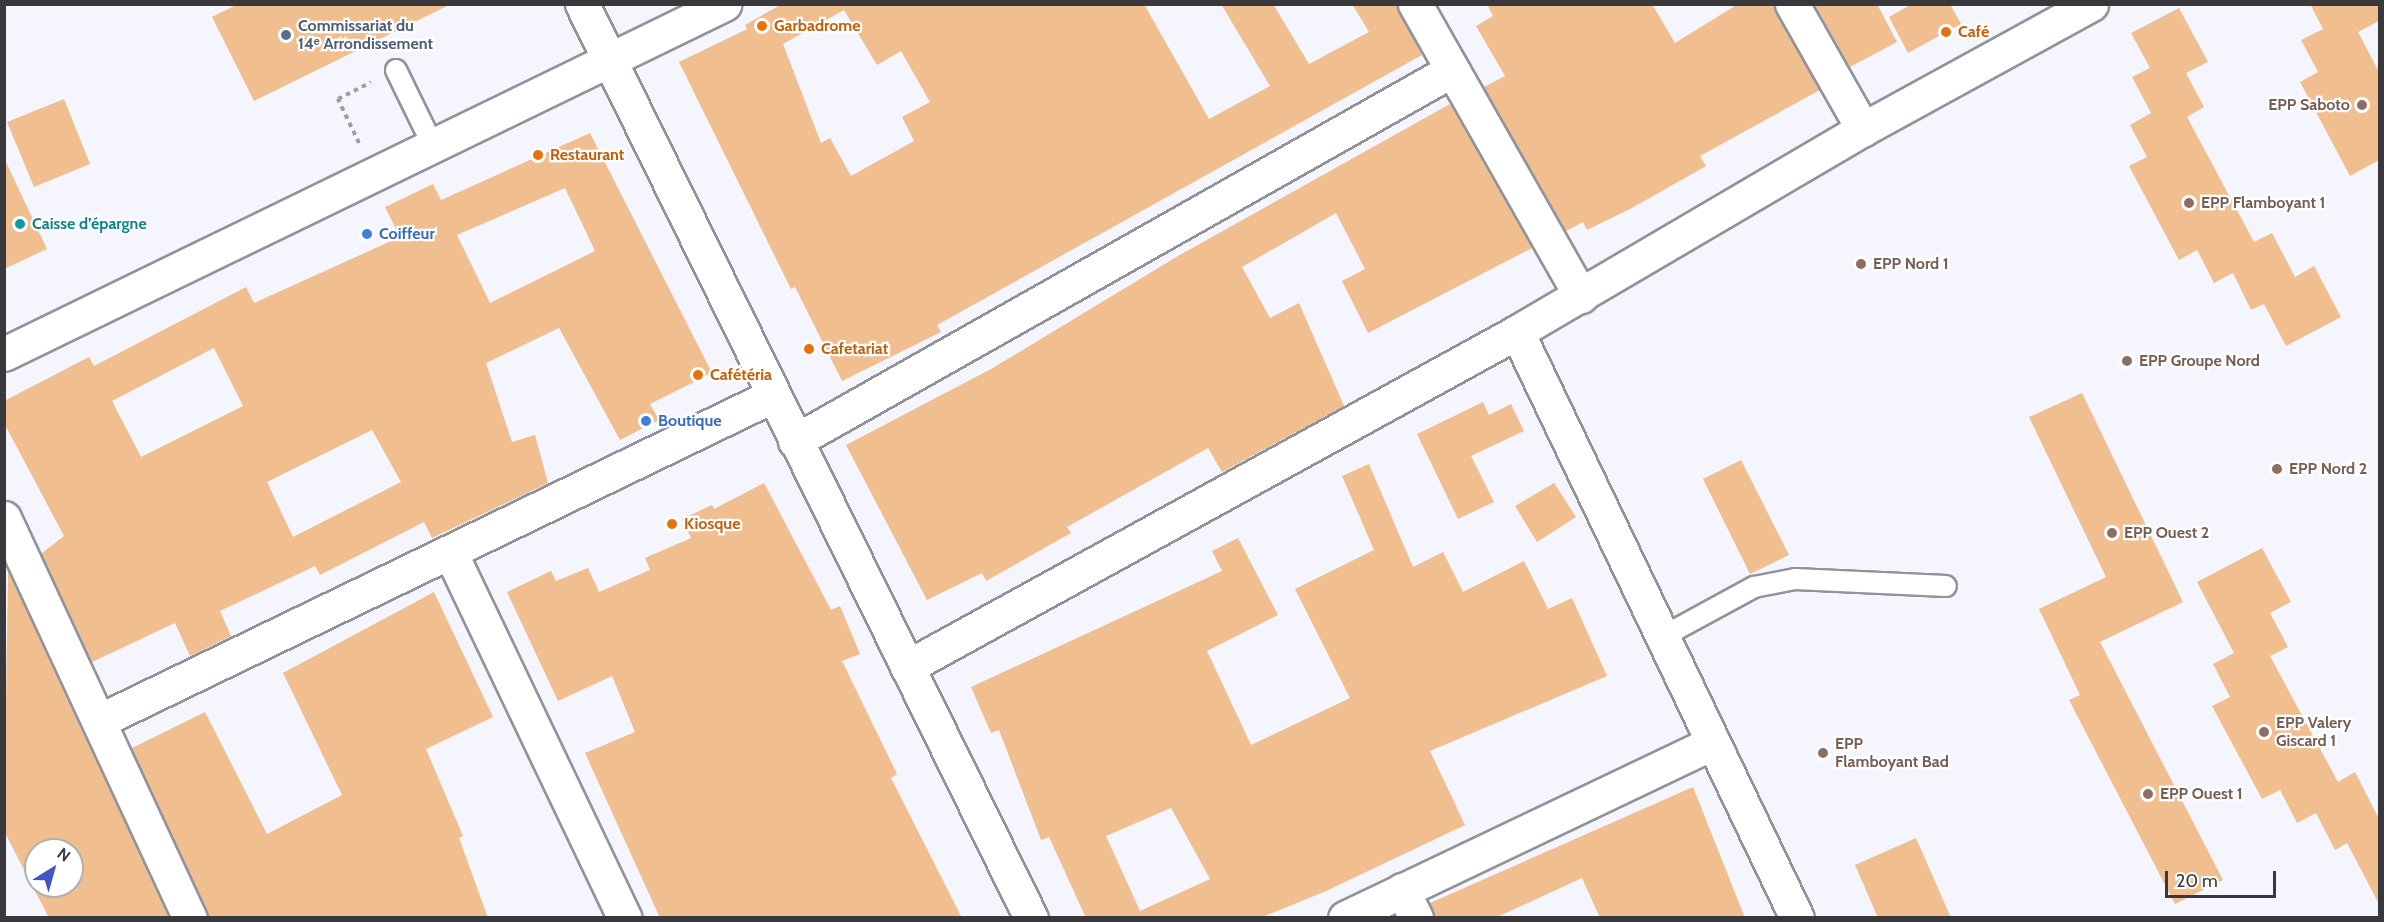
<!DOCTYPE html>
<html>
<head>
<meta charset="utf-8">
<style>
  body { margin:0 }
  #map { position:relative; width:2384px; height:922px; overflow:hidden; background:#f5f5fe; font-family:Cabin,sans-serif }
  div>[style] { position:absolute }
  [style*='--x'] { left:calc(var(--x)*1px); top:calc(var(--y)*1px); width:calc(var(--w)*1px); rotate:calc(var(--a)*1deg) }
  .building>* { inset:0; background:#f0be8f }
  .path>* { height:4px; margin-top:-2px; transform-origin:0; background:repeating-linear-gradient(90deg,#9d9da4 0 4.5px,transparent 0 9px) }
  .roads { filter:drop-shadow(2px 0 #92929b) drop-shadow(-2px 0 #92929b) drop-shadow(0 2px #92929b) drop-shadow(0 -2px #92929b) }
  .service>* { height:20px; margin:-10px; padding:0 10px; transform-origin:10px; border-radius:10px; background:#fff }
  .minor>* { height:33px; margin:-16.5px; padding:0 16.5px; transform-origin:16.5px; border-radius:16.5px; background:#fff }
  .tertiary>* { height:33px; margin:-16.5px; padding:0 16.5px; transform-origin:16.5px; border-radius:16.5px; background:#fff }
  .dots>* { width:16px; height:16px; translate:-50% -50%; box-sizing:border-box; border:3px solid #fff; border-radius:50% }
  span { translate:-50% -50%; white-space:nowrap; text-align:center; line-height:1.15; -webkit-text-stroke:4.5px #fff; paint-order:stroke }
  .service-label { font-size:16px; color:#4e5e75; font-weight:700 }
  .left { translate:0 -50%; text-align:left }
  .food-label { font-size:16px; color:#c56008; font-weight:700 }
  .education-label { font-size:16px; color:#785e54; font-weight:700 }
  .right { translate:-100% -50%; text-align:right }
  .culture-label { font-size:16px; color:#0d838f; font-weight:700 }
  .shop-label { font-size:16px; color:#366cbe; font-weight:700 }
  .frame { position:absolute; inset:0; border:6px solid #39393d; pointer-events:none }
  .north { position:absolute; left:24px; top:838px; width:60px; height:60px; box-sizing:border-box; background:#fff; border:2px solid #b0b0b1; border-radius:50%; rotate:37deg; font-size:16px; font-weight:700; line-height:24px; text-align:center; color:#39393d }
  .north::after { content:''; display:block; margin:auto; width:21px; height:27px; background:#4653c8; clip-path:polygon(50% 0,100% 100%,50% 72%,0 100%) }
  .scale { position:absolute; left:2165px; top:871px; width:111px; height:27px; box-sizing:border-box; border:3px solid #39393d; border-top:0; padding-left:8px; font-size:18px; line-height:21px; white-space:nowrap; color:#39393d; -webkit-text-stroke:4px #fff; paint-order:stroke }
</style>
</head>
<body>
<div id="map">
  <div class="building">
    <div style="clip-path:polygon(238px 4px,451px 4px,254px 101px,212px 17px)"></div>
    <div style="clip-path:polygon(evenodd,782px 4px,1144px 4px,1209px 119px,1270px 86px,1221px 4px,1273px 4px,1309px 64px,1369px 32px,1352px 4px,1396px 4px,1422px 55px,937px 325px,941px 332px,842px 381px,795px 287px,791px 289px,679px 62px,747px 29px,745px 25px,782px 4px,844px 10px,877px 65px,901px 51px,930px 102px,902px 117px,914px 141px,851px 176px,830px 138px,821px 143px,783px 44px,844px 10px)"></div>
    <div style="clip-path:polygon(1487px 4px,1652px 4px,1675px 43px,1738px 4px,1773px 4px,1820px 90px,1700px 156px,1706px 166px,1632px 208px,1587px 230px,1583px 222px,1566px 231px,1484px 87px,1505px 76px,1476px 26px,1493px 16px)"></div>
    <div style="clip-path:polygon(1814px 4px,1877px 4px,1897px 42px,1850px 67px)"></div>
    <div style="clip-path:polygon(1912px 4px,1950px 4px,1961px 24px,1908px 53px,1889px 17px)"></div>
    <div style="clip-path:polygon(2310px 4px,2379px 4px,2379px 21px,2358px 32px,2379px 72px,2379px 160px,2350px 176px,2300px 82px,2318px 72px,2301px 40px,2323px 29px)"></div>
    <div style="clip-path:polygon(2179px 8px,2208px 62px,2186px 73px,2204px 107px,2187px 117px,2254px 242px,2272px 233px,2295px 277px,2314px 266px,2341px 317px,2286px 346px,2264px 304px,2251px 310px,2233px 273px,2214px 283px,2197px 250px,2179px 260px,2129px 166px,2147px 157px,2130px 125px,2151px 113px,2132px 77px,2150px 68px,2131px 33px)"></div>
    <div style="clip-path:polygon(64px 99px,90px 164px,34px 187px,7px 122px)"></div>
    <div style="clip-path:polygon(1450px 104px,1532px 248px,1368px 333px,1342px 281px,1365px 269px,1336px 213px,1242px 267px,1270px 318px,1299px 303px,1344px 406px,1222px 472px,1208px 448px,1067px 527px,1071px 533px,986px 581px,982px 573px,927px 600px,846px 445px,991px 369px,1178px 256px)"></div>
    <div style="clip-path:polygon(evenodd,590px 133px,712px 373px,650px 404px,659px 420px,620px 440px,559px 328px,486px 363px,512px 442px,535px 435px,548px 483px,432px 538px,424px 522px,320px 575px,315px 566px,220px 611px,231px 636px,190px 656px,175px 623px,92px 662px,41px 554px,64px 536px,4px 423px,4px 401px,89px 357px,94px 366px,246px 287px,254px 303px,400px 237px,385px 207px,433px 184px,441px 200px,590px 133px,565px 188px,595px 251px,490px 303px,457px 235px,565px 188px,590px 133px,214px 348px,243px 406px,141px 457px,112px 401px,214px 348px,590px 133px,372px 430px,401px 482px,293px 537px,267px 482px,372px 430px)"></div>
    <div style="clip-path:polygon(4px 158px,47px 249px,4px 269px)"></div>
    <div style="clip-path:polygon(2082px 393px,2183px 602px,2100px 642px,2223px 880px,2175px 904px,2069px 700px,2080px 695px,2039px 609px,2106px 577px,2029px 417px)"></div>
    <div style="clip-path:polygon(1483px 402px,1489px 415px,1511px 404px,1524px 431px,1471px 456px,1494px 502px,1458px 519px,1417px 434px)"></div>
    <div style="clip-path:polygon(1741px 460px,1789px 555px,1750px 574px,1703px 479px)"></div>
    <div style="clip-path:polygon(evenodd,1369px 464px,1413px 567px,1443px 552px,1463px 592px,1524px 561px,1548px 609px,1572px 598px,1607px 676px,1430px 751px,1465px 825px,1326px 891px,1260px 918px,1086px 918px,1049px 837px,1041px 840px,999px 730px,991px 733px,971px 687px,1222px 571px,1212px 551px,1238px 538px,1278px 615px,1207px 651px,1251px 745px,1350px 698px,1295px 589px,1374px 550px,1342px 476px,1369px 464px,1171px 808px,1210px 879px,1140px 911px,1106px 836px,1171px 808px)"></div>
    <div style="clip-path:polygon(764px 483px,831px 610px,840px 606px,860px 654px,842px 661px,897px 774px,891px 778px,962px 918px,660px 918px,585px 753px,635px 732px,612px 676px,558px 701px,507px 592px,551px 571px,556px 581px,588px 568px,599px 592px,650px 570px,645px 558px,691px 538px,682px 519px,712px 505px,714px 509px)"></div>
    <div style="clip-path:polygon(1554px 483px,1576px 517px,1537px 542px,1515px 506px)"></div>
    <div style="clip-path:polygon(2262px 548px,2291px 602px,2270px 613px,2288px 647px,2270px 656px,2338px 782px,2355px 772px,2379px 819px,2379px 904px,2347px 843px,2335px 850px,2316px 813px,2297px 823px,2280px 790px,2262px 799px,2212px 706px,2230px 697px,2213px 664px,2234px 653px,2197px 582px)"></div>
    <div style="clip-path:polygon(evenodd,8px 571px,169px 918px,49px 918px,4px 831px,8px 571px,36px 850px,72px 850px,72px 886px,36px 886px,36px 850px)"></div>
    <div style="clip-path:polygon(434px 592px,493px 717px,426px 749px,463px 836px,459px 838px,488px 918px,208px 918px,132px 748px,205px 712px,267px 834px,342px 795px,283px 673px)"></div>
    <div style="clip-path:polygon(1693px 787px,1745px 918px,1600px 918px,1582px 878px,1495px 918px,1434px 918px,1430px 903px)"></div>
    <div style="clip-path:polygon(1916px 838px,1951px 918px,1878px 918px,1855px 865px)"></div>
  </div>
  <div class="path">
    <div style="--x:359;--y:143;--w:49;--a:-115.5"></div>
    <div style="--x:338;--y:99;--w:37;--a:-27"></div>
  </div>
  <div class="roads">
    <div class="service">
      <div style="--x:396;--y:70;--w:85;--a:64"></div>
      <div style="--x:1662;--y:637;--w:105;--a:-28.5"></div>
      <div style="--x:1754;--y:587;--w:42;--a:-11"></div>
      <div style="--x:1795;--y:579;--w:151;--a:2.7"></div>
    </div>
    <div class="minor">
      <div style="--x:1415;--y:4;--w:336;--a:60.4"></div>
      <div style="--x:1792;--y:4;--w:144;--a:60.4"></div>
      <div style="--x:1517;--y:332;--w:649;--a:64.46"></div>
      <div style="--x:4;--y:354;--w:801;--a:-25.92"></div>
      <div style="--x:795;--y:441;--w:755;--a:-29.45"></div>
      <div style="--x:4;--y:518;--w:441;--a:65.1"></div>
      <div style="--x:451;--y:554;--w:403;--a:64.5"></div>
      <div style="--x:99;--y:721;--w:747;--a:-25.78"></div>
      <div style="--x:1402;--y:890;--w:31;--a:63"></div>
      <div style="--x:1345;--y:918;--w:407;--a:-25.5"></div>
    </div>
    <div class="tertiary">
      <div style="--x:582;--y:4;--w:1018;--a:63.84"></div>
      <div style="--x:907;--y:667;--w:696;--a:-28.77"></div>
      <div style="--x:1517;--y:332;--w:401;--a:-30.4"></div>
      <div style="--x:1863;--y:129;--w:260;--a:-28.7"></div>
    </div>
  </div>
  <div class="dots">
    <div style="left:762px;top:26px;background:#e8710a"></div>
    <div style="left:1946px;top:32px;background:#e8710a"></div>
    <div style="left:286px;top:35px;background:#5c6f8a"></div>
    <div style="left:2362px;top:105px;background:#8d6e63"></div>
    <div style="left:538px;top:155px;background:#e8710a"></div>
    <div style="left:2189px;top:203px;background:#8d6e63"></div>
    <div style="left:20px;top:224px;background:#0f9aa8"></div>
    <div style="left:367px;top:234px;background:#3f7fe0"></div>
    <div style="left:1861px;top:264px;background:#8d6e63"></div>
    <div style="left:809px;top:349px;background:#e8710a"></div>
    <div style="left:2127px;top:361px;background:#8d6e63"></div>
    <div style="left:698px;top:375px;background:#e8710a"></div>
    <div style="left:646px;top:421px;background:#3f7fe0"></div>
    <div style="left:2277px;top:469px;background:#8d6e63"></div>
    <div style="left:672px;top:524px;background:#e8710a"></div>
    <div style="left:2112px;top:533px;background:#8d6e63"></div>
    <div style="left:2264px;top:732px;background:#8d6e63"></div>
    <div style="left:1823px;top:753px;background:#8d6e63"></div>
    <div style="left:2148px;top:794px;background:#8d6e63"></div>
  </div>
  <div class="service-label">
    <span class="left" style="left:298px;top:35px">Commissariat du<br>14ᵉ Arrondissement</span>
  </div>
  <div class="food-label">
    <span class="left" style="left:774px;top:26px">Garbadrome</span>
    <span class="left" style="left:1958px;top:32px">Café</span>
    <span class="left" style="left:550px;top:155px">Restaurant</span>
    <span class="left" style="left:821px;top:349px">Cafetariat</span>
    <span class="left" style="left:710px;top:375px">Cafétéria</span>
    <span class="left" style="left:684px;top:524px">Kiosque</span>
  </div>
  <div class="education-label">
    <span class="right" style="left:2350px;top:105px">EPP Saboto</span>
    <span class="left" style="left:2201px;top:203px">EPP Flamboyant 1</span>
    <span class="left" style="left:1873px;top:264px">EPP Nord 1</span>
    <span class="left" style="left:2139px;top:361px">EPP Groupe Nord</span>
    <span class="left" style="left:2289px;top:469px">EPP Nord 2</span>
    <span class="left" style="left:2124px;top:533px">EPP Ouest 2</span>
    <span class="left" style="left:2276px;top:732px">EPP Valery<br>Giscard 1</span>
    <span class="left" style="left:1835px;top:753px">EPP<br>Flamboyant Bad</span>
    <span class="left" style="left:2160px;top:794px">EPP Ouest 1</span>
  </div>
  <div class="culture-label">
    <span class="left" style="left:32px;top:224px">Caisse d’épargne</span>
  </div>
  <div class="shop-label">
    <span class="left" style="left:379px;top:234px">Coiffeur</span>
    <span class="left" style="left:658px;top:421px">Boutique</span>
  </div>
  <div class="frame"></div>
  <div class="north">N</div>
  <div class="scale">20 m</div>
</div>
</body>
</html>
